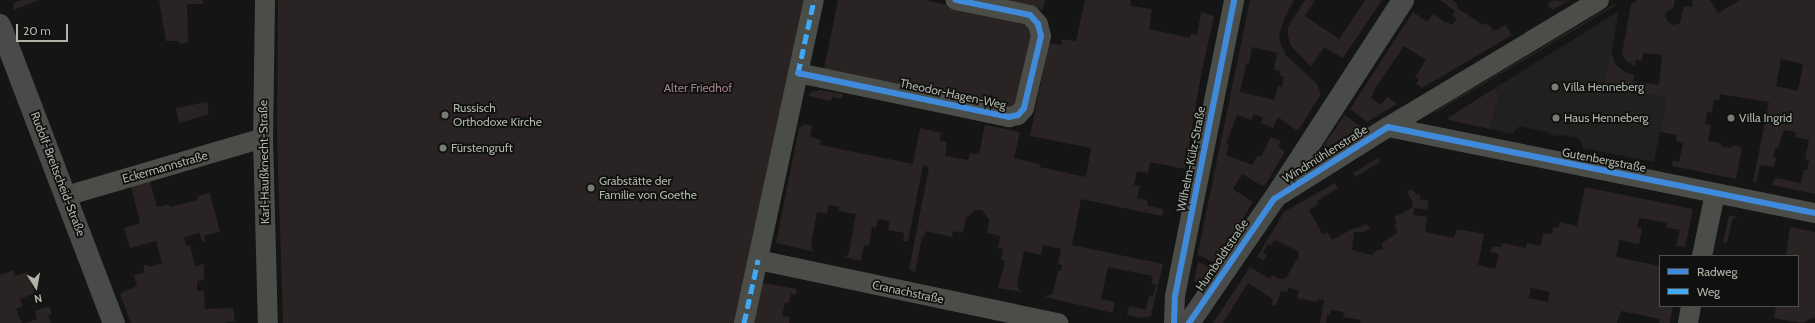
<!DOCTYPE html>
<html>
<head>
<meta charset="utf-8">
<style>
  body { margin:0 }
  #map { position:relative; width:1815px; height:323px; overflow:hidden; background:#141514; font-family:Cabin,sans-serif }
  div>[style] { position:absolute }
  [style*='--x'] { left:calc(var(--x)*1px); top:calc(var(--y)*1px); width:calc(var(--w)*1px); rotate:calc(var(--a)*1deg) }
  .built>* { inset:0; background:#20211f }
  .green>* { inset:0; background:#2a2324 }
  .street>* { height:20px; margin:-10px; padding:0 10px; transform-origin:10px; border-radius:10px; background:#4b4d49 }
  .secondary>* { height:22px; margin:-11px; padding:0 11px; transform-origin:11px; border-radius:11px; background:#494b48 }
  .quiet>* { height:5px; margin-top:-2.5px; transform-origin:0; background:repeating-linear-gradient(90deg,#3fa9f5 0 10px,transparent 0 15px) }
  .cycleway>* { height:6px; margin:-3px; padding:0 3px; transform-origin:3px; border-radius:3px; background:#408adc }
  .dots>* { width:11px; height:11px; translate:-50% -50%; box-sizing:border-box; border:2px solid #0f100f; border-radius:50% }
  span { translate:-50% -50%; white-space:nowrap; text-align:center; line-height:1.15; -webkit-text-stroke:3.5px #0f100f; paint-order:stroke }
  .poi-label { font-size:12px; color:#aeb4a7 }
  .left { translate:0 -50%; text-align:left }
  .park-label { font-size:12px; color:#9e8085 }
  .street-label { font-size:12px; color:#aeb4a7 }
  .legend { position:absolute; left:1659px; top:255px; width:140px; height:52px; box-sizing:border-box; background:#0f100f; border:1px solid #4f524c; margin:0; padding:5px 7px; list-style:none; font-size:12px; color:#aeb4a7 }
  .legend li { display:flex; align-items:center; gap:8px; height:20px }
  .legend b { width:20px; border:1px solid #4f524c }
  .north { position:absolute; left:16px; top:267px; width:40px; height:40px; -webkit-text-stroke:3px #0f100f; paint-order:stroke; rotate:169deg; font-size:11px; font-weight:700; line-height:16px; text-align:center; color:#aeb4a7 }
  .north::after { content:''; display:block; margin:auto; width:14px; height:18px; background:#aeb4a7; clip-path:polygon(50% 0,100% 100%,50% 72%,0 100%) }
  .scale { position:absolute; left:16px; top:24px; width:52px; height:18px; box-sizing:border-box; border:2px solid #aeb4a7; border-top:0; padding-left:5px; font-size:12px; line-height:14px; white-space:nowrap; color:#aeb4a7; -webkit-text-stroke:3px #0f100f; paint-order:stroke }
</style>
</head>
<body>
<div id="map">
  <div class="built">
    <div style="clip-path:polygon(1619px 11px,1605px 85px,1666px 98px,1654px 162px,1583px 148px,1579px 138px,1561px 135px,1553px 136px,1547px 132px,1519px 126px,1518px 129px,1514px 130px,1513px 134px,1490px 129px,1499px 95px,1495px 88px)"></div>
  </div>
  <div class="green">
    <div style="clip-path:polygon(22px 0,39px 0,14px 10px,13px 6px,14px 3px)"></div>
    <div style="clip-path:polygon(159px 0,203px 0,203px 4px,187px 4px,188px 43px,179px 44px,179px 41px,166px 41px)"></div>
    <div style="clip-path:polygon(278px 0,806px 0,737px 323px,283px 323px,277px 136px)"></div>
    <div style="clip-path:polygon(838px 0,925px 0,1023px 22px,1030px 30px,1033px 38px,1019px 103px,1010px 108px,824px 69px)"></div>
    <div style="clip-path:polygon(992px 0,1045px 0,1043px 10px)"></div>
    <div style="clip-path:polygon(1085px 0,1131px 0,1130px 6px,1152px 9px,1149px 29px,1190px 38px,1191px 34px,1197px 35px,1201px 12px,1214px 16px,1201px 75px,1185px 169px,1150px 162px,1148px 173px,1137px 171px,1134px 185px,1140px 186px,1137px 198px,1147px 200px,1148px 206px,1164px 209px,1162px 216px,1081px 199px,1072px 245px,1163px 264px,1151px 316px,1142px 318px,1127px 315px,1129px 306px,1146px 310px,1149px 295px,1153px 296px,1156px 285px,1151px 284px,1153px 276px,1108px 267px,1101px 299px,1115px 302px,1113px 313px,1045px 297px,1053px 293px,1058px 271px,1061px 271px,1062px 265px,1058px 264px,1061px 249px,1043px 245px,1041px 255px,1024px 251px,1017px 284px,1019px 290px,1023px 292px,998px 288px,1005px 261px,1001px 260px,1003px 249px,998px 248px,1000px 236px,987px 233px,989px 220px,982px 210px,975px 210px,966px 218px,963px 233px,953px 231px,952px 237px,926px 231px,924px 237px,922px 237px,915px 272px,909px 270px,929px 167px,923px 165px,908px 241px,903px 241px,904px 233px,888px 230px,890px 221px,878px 219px,876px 228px,872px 227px,869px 246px,864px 245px,861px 261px,843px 257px,847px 256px,849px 252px,856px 214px,839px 211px,839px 207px,829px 205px,827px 213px,817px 212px,811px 245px,812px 249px,816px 252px,776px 243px,799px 128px,805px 124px,812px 126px,810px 137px,821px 140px,820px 145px,913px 164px,920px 128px,941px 133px,940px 140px,947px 142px,945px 156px,968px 160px,970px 153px,979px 154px,985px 125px,1020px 132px,1014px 158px,1040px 164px,1040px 167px,1086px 177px,1091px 148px,1030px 136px,1049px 43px,1061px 45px,1062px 39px,1076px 41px)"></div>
    <div style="clip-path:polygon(evenodd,1250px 0,1294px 0,1284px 19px,1279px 35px,1280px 42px,1286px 55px,1317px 84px,1321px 94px,1299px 129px,1296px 130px,1278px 117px,1273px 128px,1261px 123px,1263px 118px,1254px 114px,1251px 120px,1237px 115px,1226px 144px,1229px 145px,1226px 155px,1252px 165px,1257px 156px,1261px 157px,1271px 137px,1281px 141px,1278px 146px,1285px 152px,1265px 185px,1262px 186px,1242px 174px,1233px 189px,1253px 202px,1216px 262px,1213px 262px,1198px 255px,1198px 252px,1250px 0,1252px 47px,1277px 53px,1274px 70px,1280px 71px,1279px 75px,1284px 77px,1282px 87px,1278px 86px,1274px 100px,1240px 92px,1246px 64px,1249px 64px,1252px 47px)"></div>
    <div style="clip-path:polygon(1305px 0,1315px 0,1305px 16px,1339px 39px,1365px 0,1382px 0,1343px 58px,1324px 47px,1311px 67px,1290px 45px,1288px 35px,1288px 27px)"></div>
    <div style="clip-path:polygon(1440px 0,1452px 0,1457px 4px,1457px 8px,1483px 25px,1486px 23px,1494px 31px,1506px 25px,1512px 35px,1422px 88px,1416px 84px,1419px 79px,1415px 77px,1426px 60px,1404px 46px,1374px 90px,1375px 91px,1371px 98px,1381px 105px,1387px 97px,1397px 104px,1367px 122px,1350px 109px,1413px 12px,1427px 22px,1433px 14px,1446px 23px,1447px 22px,1452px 25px,1457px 19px,1452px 15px,1455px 11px)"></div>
    <div style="clip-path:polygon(1554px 0,1559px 1px,1570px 0,1552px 10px,1547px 4px)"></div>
    <div style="clip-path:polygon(evenodd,1637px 0,1675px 0,1673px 9px,1667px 11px,1665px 16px,1668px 22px,1673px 25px,1680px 23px,1684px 6px,1692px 7px,1693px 1px,1691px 0,1710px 0,1718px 13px,1740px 0,1815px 0,1815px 194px,1772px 185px,1775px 178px,1801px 183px,1804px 169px,1807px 170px,1809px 160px,1805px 159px,1809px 140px,1795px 137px,1796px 132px,1784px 130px,1778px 148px,1775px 148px,1773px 157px,1776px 158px,1774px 167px,1760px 165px,1756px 182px,1753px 182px,1769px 102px,1720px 94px,1719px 100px,1714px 100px,1712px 113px,1707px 112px,1705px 124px,1711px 125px,1708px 141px,1721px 143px,1721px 146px,1732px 148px,1733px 145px,1742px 147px,1736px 179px,1672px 166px,1673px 161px,1679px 162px,1683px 143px,1676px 141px,1677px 135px,1660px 132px,1666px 98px,1604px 85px,1611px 51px,1615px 63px,1618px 67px,1627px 73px,1634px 75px,1633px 81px,1659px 85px,1662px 55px,1643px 53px,1642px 61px,1636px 60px,1635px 66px,1626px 61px,1622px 54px,1631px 4px,1637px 0,1781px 59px,1803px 64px,1798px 91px,1776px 86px,1781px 59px)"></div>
    <div style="clip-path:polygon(1615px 4px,1616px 5px,1435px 113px,1434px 112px)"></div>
    <div style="clip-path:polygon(1495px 88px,1499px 95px,1490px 129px,1448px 120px,1449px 117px)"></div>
    <div style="clip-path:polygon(820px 90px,843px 94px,842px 99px,832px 97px,831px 101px,808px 96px,811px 92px)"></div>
    <div style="clip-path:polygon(207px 102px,209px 114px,179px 123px,176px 108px)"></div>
    <div style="clip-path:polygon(1401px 107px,1401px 110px,1321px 158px,1317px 157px)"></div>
    <div style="clip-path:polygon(1345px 115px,1361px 127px,1323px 150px,1321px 149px)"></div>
    <div style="clip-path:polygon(1378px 158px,1380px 162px,1355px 177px,1353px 173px)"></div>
    <div style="clip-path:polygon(150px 181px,157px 207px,169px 204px,170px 207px,198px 200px,197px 196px,210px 193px,220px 232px,204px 236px,205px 242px,202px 242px,200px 233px,184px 237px,186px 246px,190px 245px,195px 266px,204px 264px,204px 280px,197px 281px,197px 291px,204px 291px,205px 309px,233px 308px,235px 321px,224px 323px,131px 323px,120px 295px,123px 292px,137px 286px,134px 275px,145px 273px,143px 265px,148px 265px,149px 267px,162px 263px,156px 241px,130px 248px,124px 228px,140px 223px,131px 186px)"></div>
    <div style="clip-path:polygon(evenodd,1335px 183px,1338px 188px,1317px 201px,1318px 204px,1309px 210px,1323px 235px,1327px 232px,1332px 240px,1354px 228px,1358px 228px,1366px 224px,1370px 228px,1364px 232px,1354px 232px,1352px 250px,1372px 255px,1376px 251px,1383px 249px,1382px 243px,1398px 232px,1394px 225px,1397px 223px,1394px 217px,1412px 208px,1413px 202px,1407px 192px,1412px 189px,1416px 194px,1420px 195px,1420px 199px,1429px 201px,1427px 210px,1414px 208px,1413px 215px,1427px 217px,1425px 232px,1454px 238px,1457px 229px,1484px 234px,1478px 265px,1495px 269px,1499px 254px,1490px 252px,1493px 246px,1501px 247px,1503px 243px,1526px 248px,1527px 243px,1541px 246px,1543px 233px,1552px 234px,1553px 227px,1558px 228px,1560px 222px,1577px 226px,1585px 187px,1693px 209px,1685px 247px,1676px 246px,1680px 230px,1666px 227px,1667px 223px,1639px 218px,1637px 227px,1642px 228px,1639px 244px,1619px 240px,1616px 257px,1660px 266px,1660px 306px,1673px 306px,1670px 323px,1659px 323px,1660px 319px,1621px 311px,1617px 323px,1360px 323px,1361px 320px,1343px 317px,1344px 312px,1331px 310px,1330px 315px,1327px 315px,1326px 323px,1320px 323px,1324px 300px,1317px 299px,1317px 302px,1297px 298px,1299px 290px,1288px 288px,1287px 292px,1281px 291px,1276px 305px,1272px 305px,1273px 299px,1248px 283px,1223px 323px,1213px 323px,1250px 267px,1270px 279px,1272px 275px,1280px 279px,1286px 278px,1299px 256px,1298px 251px,1275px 240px,1271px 246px,1268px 244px,1263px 253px,1267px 255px,1264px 260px,1257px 257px,1284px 212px,1335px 183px,1531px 288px,1550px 292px,1548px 302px,1528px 298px,1531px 288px)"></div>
    <div style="clip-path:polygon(1729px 215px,1737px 217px,1732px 220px,1727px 243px,1723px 242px)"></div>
    <div style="clip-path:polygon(1790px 227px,1815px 232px,1815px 317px,1802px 323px,1774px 318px,1776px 306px,1798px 306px,1798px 256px,1786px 256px)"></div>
    <div style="clip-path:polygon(1198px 262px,1213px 269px,1201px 284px,1194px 282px)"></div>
    <div style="clip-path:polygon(13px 270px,15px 276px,27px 272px,35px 293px,20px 299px,23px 306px,16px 309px,22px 323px,0 323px,0 275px)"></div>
    <div style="clip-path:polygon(764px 283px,797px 289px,796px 294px,791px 294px,789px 303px,785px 303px,782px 316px,790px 317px,789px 323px,751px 323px,757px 293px)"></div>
    <div style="clip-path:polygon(49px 306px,52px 313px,48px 315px,51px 323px,26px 323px,37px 319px,35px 311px)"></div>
  </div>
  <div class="street">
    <div style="--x:265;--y:0;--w:138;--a:90.8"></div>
    <div style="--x:263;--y:138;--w:185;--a:88.5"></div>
    <div style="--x:798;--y:73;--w:216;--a:11.8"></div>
    <div style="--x:1009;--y:117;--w:9;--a:-13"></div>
    <div style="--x:1018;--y:115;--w:9;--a:-49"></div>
    <div style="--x:1024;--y:108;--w:74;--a:-76.7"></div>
    <div style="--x:1041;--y:36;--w:12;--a:-104"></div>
    <div style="--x:1038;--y:24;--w:12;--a:-132"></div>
    <div style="--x:1030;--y:15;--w:76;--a:-168.5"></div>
    <div style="--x:1388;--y:127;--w:436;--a:11.4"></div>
    <div style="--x:66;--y:196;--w:205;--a:-16.4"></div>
    <div style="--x:1275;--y:198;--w:133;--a:-32.1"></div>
    <div style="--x:1388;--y:127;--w:246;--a:-31"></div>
    <div style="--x:1702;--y:256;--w:64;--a:-78.3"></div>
    <div style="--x:758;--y:260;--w:307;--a:11.9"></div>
    <div style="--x:744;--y:323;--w:330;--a:-77.8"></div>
    <div style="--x:1174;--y:323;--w:27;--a:-88"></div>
    <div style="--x:1175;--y:296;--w:302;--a:-78.7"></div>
    <div style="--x:1688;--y:323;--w:17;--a:-80"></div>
  </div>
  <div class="secondary">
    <div style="--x:0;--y:25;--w:319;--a:69.1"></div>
    <div style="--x:1189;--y:323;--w:150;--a:-55.6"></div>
    <div style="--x:1274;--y:199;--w:237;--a:-57"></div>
  </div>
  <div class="quiet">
    <div style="--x:802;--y:74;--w:4;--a:-166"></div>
    <div style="--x:798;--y:73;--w:75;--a:-77.6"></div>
    <div style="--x:744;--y:323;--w:65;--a:-77.5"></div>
  </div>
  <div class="cycleway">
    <div style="--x:798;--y:73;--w:216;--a:11.8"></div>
    <div style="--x:1009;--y:117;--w:9;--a:-13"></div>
    <div style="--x:1018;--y:115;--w:9;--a:-49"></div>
    <div style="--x:1024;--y:108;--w:74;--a:-76.7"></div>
    <div style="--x:1041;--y:36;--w:12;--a:-104"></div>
    <div style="--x:1038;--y:24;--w:12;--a:-132"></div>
    <div style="--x:1030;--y:15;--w:76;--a:-168.5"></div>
    <div style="--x:1174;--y:323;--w:27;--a:-88"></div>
    <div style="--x:1175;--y:296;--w:302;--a:-78.7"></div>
    <div style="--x:1189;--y:323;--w:150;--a:-55.6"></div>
    <div style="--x:1274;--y:199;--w:135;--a:-32.3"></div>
    <div style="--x:1388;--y:127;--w:436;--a:11.4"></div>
  </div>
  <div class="dots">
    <div style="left:1555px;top:87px;background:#787c74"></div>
    <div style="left:445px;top:115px;background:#787c74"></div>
    <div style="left:1556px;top:118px;background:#787c74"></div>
    <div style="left:1731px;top:118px;background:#787c74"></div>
    <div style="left:443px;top:148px;background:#787c74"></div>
    <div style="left:591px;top:188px;background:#787c74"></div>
  </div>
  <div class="poi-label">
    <span class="left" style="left:1563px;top:87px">Villa Henneberg</span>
    <span class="left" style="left:453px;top:115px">Russisch<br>Orthodoxe Kirche</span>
    <span class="left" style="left:1564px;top:118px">Haus Henneberg</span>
    <span class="left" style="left:1739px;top:118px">Villa Ingrid</span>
    <span class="left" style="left:451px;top:148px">Fürstengruft</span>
    <span class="left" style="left:599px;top:188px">Grabstätte der<br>Familie von Goethe</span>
  </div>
  <div class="park-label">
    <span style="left:698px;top:88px">Alter Friedhof</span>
  </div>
  <div class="street-label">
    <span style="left:953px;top:94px;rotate:12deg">Theodor-Hagen-Weg</span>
    <span style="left:1325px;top:154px;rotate:-32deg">Windmühlenstraße</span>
    <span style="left:1191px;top:159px;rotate:-79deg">Wilhelm-Külz-Straße</span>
    <span style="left:1604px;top:160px;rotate:11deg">Gutenbergstraße</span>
    <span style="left:264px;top:162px;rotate:-91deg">Karl-Haußknecht-Straße</span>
    <span style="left:165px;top:167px;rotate:-16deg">Eckermannstraße</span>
    <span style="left:58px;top:174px;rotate:69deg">Rudolf-Breitscheid-Straße</span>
    <span style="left:1222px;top:255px;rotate:-56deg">Humboldtstraße</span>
    <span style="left:908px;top:292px;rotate:12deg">Cranachstraße</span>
  </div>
  <ul class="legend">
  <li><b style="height:5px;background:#408adc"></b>Radweg</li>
  <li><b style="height:5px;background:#3fa9f5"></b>Weg</li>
  </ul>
  <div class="north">N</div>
  <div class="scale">20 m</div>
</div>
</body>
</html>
